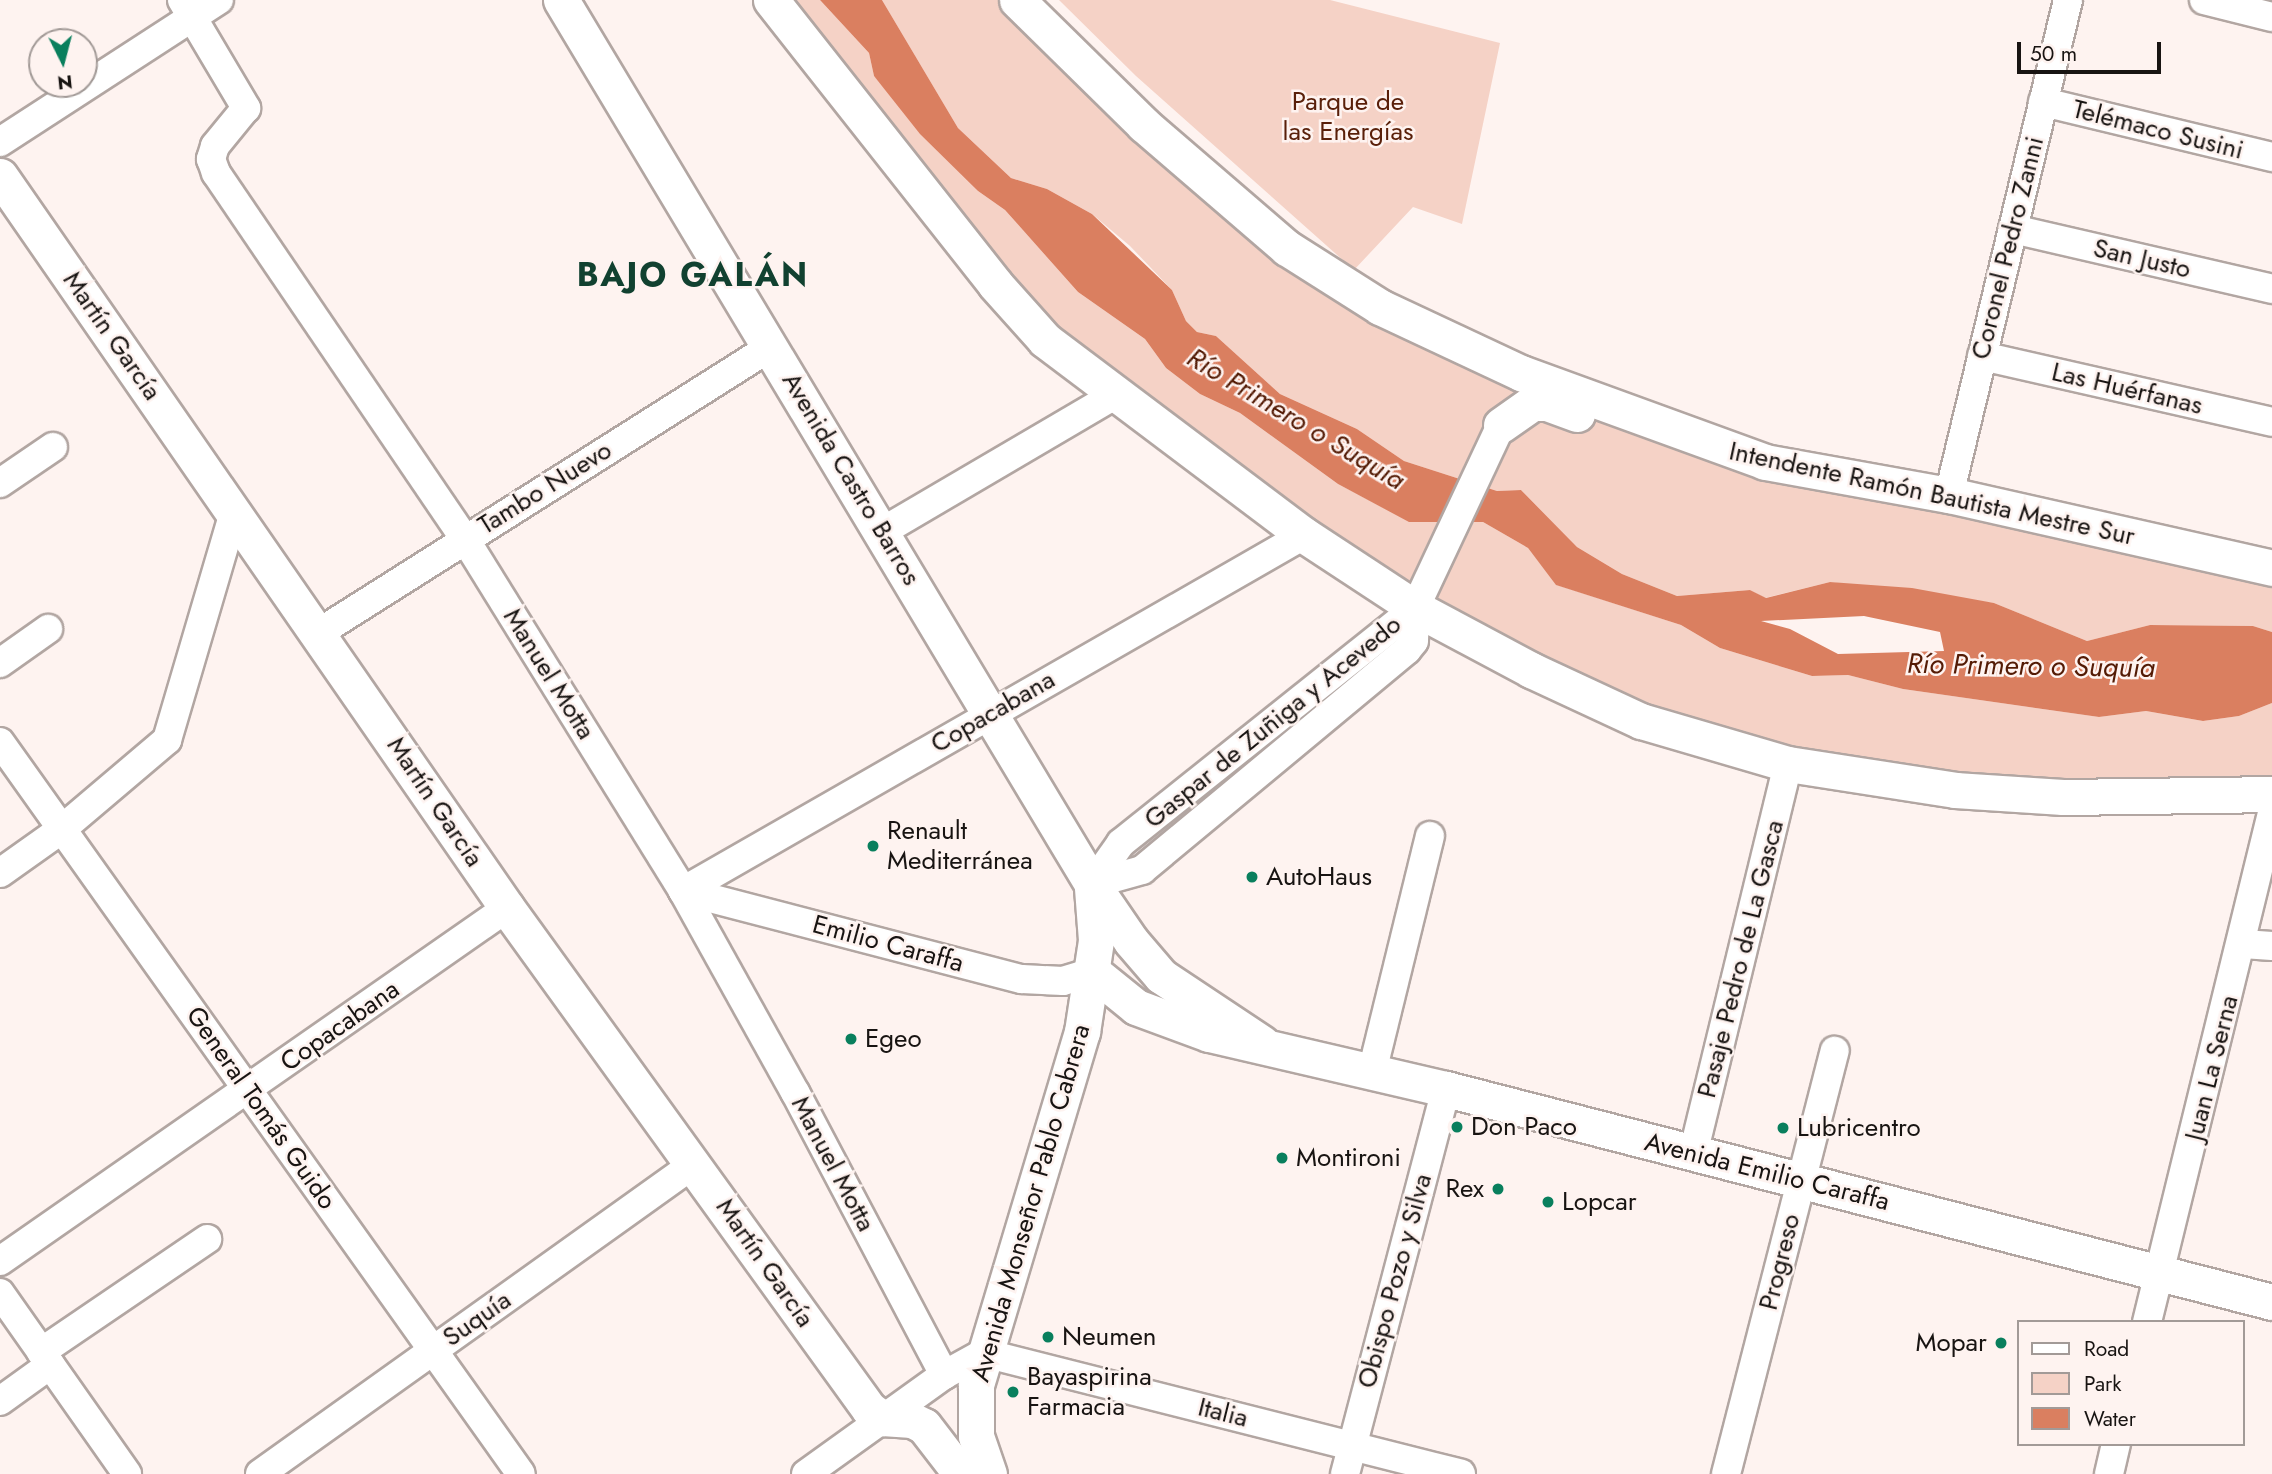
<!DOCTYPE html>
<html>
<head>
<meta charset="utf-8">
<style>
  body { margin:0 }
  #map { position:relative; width:2272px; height:1474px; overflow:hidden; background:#fef3f0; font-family:Jost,sans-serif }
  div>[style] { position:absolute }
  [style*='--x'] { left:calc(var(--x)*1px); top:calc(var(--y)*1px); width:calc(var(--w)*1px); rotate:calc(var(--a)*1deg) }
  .green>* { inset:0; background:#f5d2c6 }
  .water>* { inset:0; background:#da7f60 }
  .roads { filter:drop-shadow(2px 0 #b2a6a2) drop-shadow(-2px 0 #b2a6a2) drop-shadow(0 2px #b2a6a2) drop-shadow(0 -2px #b2a6a2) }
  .minor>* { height:28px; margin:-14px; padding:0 14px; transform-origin:14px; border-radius:14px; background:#fff }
  .major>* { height:35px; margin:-17.5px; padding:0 17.5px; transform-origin:17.5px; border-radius:17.5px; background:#fff }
  .dots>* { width:19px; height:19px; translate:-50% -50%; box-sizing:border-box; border:4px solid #fef3f0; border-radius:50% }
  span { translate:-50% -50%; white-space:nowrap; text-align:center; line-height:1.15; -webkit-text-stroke:5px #fef3f0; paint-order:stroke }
  .park-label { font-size:26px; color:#591f09 }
  .street-label { font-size:26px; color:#181412 }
  .poi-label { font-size:26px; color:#181412 }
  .left { translate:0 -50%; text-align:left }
  .right { translate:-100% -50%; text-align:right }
  .water-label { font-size:28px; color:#541b05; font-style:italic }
  .district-label { font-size:33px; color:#114130; font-weight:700; letter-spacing:2px }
  .legend { position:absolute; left:2017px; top:1320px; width:228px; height:126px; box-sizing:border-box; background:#fef3f0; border:2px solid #a29a97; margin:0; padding:9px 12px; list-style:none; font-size:21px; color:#181412 }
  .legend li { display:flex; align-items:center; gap:14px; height:35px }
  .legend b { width:35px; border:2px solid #a29a97 }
  .north { position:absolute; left:28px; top:28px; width:70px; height:70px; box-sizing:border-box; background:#fef3f0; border:2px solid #a29a97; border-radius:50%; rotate:174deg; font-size:19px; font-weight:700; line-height:28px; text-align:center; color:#181412 }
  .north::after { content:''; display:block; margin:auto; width:24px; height:32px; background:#097f5d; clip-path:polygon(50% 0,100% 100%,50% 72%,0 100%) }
  .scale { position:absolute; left:2017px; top:42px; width:144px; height:32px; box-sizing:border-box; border:4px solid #181412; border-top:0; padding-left:9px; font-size:21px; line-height:24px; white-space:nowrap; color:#181412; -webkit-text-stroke:5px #fef3f0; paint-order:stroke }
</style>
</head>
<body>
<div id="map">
  <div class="green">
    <div style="clip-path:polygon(771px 0,820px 0,869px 53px,874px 76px,978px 191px,1005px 210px,1078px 292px,1145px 339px,1166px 368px,1200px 394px,1240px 413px,1338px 484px,1409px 521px,1483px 522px,1528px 548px,1557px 585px,1681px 625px,1720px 648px,1812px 676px,1848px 675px,1903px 689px,2099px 717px,2146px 711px,2203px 721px,2239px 716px,2272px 703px,2272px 794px,1788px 764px,1531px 670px,1062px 353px)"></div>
    <div style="clip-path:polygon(882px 0,1017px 0,1287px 248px,1714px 447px,2272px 568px,2272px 632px,2253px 626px,2150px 625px,2087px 641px,1994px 603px,1830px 582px,1765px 598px,1750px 590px,1677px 596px,1622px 574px,1577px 547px,1521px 490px,1497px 491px,1404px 461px,1357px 429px,1280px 394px,1216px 336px,1197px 332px,1186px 321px,1172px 290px,1130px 246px,1092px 214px,1047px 189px,1011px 178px,958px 128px)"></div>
    <div style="clip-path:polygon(1059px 0,1330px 0,1500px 43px,1462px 224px,1413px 207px,1354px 270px,1136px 76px)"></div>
  </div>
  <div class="water">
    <div style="clip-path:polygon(evenodd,820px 0,882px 0,958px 128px,1011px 178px,1047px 189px,1092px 214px,1172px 290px,1186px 321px,1197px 332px,1216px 336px,1280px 394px,1357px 429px,1404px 461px,1497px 491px,1521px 490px,1577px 547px,1622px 574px,1677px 596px,1750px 590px,1766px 598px,1830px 582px,1912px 588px,1994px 603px,2087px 641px,2150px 625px,2253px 626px,2272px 632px,2272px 703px,2239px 716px,2203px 721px,2146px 711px,2099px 717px,1903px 689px,1848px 675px,1812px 676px,1720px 648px,1681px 625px,1556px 585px,1528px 548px,1483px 522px,1409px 522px,1338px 484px,1240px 413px,1200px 394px,1166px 368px,1145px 339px,1078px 292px,1005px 210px,978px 191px,920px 134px,874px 76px,869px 53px,820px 0,1864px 616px,1940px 632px,1944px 651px,1838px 654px,1790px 629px,1761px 621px,1864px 616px)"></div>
  </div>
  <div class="roads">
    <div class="minor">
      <div style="--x:182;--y:0;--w:126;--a:59.3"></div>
      <div style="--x:246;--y:108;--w:49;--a:129.2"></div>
      <div style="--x:215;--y:146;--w:14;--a:107"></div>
      <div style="--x:211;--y:159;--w:15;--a:70"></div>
      <div style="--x:216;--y:173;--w:443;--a:55.8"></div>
      <div style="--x:465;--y:539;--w:414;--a:58.2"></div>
      <div style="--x:683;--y:891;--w:230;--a:60.9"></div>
      <div style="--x:795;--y:1092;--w:320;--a:62.2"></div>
      <div style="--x:2204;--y:0;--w:70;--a:14"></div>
      <div style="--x:2043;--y:102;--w:236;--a:13.5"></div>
      <div style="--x:0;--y:142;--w:261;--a:-33"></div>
      <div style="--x:2013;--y:229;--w:266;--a:13"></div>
      <div style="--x:1982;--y:356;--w:297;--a:12.8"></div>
      <div style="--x:0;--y:483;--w:64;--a:-34.2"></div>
      <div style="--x:1949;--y:495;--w:509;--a:-76.48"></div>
      <div style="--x:883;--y:531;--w:273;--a:-30.4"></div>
      <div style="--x:320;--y:632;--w:535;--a:-32.32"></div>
      <div style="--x:0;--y:663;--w:59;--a:-35.3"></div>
      <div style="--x:0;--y:742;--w:898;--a:54.56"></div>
      <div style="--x:0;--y:873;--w:76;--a:-35.4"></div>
      <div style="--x:62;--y:829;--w:138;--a:-40.3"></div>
      <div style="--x:167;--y:740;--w:238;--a:-73.6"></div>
      <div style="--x:1092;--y:884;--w:50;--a:-54.7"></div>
      <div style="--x:1121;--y:843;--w:376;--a:-38.6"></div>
      <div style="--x:1415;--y:608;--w:202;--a:-64.8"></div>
      <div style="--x:1092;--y:884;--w:52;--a:-15.6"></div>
      <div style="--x:1142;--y:870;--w:344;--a:-39.7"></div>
      <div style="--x:1407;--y:650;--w:11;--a:-52"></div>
      <div style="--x:1414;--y:641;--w:33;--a:-88"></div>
      <div style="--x:683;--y:891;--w:716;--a:-29.82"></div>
      <div style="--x:683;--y:891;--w:350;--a:14.6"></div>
      <div style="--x:1022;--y:979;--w:41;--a:2.8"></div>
      <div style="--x:1063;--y:981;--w:31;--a:-17"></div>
      <div style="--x:2243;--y:944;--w:29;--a:4"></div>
      <div style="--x:1372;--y:1072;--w:243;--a:-76.2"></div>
      <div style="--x:1693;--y:1154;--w:401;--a:-76.3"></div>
      <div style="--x:0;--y:1261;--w:618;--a:-34.85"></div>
      <div style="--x:0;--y:1293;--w:221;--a:54.9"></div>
      <div style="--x:2147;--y:1322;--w:524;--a:-76.2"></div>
      <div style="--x:41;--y:1352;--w:201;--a:-34.2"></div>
      <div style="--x:0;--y:1401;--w:62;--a:-35.8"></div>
      <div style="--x:260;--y:1474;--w:533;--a:-35.54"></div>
      <div style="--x:806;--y:1474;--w:170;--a:-35.7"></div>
      <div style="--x:944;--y:1375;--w:46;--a:-28.8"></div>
      <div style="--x:984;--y:1353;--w:492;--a:14.2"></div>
      <div style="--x:1345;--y:1474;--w:398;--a:-75.3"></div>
      <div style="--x:1726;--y:1474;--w:437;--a:-75.6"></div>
      <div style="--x:2109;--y:1474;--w:31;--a:-77"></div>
    </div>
    <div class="major">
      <div style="--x:561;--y:0;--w:1031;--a:59.01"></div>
      <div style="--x:1092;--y:884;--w:69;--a:55.6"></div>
      <div style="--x:1131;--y:941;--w:46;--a:49.4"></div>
      <div style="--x:1161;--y:976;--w:121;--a:33.6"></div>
      <div style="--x:771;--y:0;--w:362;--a:51.7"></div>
      <div style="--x:995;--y:284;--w:75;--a:48.2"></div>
      <div style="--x:1045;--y:340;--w:324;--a:37"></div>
      <div style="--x:1304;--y:535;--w:133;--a:33.3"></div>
      <div style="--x:1415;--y:608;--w:132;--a:28.1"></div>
      <div style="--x:1531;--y:670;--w:121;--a:24.9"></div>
      <div style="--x:1641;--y:721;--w:153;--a:16.3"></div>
      <div style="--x:1788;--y:764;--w:169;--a:8.8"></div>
      <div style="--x:1955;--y:790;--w:108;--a:3.7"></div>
      <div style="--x:2063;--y:797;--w:209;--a:-0.8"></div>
      <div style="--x:1017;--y:0;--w:178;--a:44.5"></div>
      <div style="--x:1144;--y:125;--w:189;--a:40.7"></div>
      <div style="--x:1287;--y:248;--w:110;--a:32.4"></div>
      <div style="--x:1380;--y:307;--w:156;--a:25.1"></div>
      <div style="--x:1521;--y:373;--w:260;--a:20"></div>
      <div style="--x:1765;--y:462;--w:187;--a:10.2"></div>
      <div style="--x:1949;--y:495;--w:331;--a:12.7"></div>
      <div style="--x:0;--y:176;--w:890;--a:55.29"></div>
      <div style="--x:507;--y:908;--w:618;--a:54.15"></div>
      <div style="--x:869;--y:1409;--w:16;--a:35"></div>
      <div style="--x:882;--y:1418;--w:30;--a:4"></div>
      <div style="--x:912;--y:1420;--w:13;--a:27"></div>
      <div style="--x:924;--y:1426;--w:61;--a:52.4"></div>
      <div style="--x:1501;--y:425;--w:38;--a:-35"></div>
      <div style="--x:1532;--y:403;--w:15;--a:0"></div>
      <div style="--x:1547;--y:403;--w:32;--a:20"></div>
      <div style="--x:1093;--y:972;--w:55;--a:39.1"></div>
      <div style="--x:1136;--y:1007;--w:78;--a:20.3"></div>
      <div style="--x:1209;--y:1034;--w:243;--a:13.1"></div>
      <div style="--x:1446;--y:1089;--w:853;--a:14.46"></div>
      <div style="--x:989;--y:1474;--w:40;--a:-108.9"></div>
      <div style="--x:976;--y:1436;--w:51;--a:-90"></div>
      <div style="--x:976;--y:1385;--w:369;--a:-73.3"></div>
      <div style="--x:1082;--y:1032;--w:93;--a:-81.3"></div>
      <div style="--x:1096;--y:940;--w:52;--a:-94.4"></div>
    </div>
  </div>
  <div class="dots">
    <div style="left:873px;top:846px;background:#097f5d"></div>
    <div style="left:1252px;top:877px;background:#097f5d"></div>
    <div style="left:851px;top:1039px;background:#097f5d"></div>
    <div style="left:1457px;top:1127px;background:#097f5d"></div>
    <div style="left:1783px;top:1128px;background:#097f5d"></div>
    <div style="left:1282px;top:1158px;background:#097f5d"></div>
    <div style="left:1498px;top:1189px;background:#097f5d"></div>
    <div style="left:1548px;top:1202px;background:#097f5d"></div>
    <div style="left:1048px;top:1337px;background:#097f5d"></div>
    <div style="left:2001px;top:1343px;background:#097f5d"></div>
    <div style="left:1013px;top:1392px;background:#097f5d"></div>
  </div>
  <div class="park-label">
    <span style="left:1348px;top:117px">Parque de<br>las Energías</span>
  </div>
  <div class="street-label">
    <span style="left:2158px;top:130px;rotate:14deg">Telémaco Susini</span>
    <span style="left:2008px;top:248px;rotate:-76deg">Coronel Pedro Zanni</span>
    <span style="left:2142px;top:259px;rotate:13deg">San Justo</span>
    <span style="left:112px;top:336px;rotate:55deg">Martín García</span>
    <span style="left:2127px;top:389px;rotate:13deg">Las Huérfanas</span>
    <span style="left:851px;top:479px;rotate:59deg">Avenida Castro Barros</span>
    <span style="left:545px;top:488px;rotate:-32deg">Tambo Nuevo</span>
    <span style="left:1932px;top:494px;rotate:12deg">Intendente Ramón Bautista Mestre Sur</span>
    <span style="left:549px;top:674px;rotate:58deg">Manuel Motta</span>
    <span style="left:993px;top:712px;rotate:-30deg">Copacabana</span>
    <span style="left:1273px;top:722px;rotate:-39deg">Gaspar de Zuñiga y Acevedo</span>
    <span style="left:435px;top:802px;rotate:56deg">Martín García</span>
    <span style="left:888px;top:944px;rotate:15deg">Emilio Caraffa</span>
    <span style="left:1741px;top:959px;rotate:-76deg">Pasaje Pedro de La Gasca</span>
    <span style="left:340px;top:1026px;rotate:-35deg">Copacabana</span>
    <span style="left:2212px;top:1068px;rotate:-76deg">Juan La Serna</span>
    <span style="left:261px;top:1108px;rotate:55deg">General Tomás Guido</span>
    <span style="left:833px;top:1164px;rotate:62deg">Manuel Motta</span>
    <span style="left:1767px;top:1172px;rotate:14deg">Avenida Emilio Caraffa</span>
    <span style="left:1031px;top:1203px;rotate:-74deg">Avenida Monseñor Pablo Cabrera</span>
    <span style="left:1780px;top:1262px;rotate:-76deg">Progreso</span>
    <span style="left:765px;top:1263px;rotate:55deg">Martín García</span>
    <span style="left:1395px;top:1281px;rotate:-75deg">Obispo Pozo y Silva</span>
    <span style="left:477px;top:1319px;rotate:-35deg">Suquía</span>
    <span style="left:1223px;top:1413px;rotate:14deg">Italia</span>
  </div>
  <div class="poi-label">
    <span class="left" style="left:887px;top:846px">Renault<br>Mediterránea</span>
    <span class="left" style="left:1266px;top:877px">AutoHaus</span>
    <span class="left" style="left:865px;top:1039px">Egeo</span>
    <span class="left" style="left:1471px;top:1127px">Don Paco</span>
    <span class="left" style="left:1797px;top:1128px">Lubricentro</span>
    <span class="left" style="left:1296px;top:1158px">Montironi</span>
    <span class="right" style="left:1484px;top:1189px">Rex</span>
    <span class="left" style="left:1562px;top:1202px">Lopcar</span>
    <span class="left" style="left:1062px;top:1337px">Neumen</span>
    <span class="right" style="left:1987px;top:1343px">Mopar</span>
    <span class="left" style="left:1027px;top:1392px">Bayaspirina<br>Farmacia</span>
  </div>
  <div class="water-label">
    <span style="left:1296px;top:419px;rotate:31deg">Río Primero o Suquía</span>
    <span style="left:2031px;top:666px;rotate:1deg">Río Primero o Suquía</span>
  </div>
  <div class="district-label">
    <span style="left:693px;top:275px">BAJO GALÁN</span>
  </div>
  <ul class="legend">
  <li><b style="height:9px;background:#fff"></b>Road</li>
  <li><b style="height:19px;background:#f5d2c6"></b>Park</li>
  <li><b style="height:19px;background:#da7f60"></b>Water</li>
  </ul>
  <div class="north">N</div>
  <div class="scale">50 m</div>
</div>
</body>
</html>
